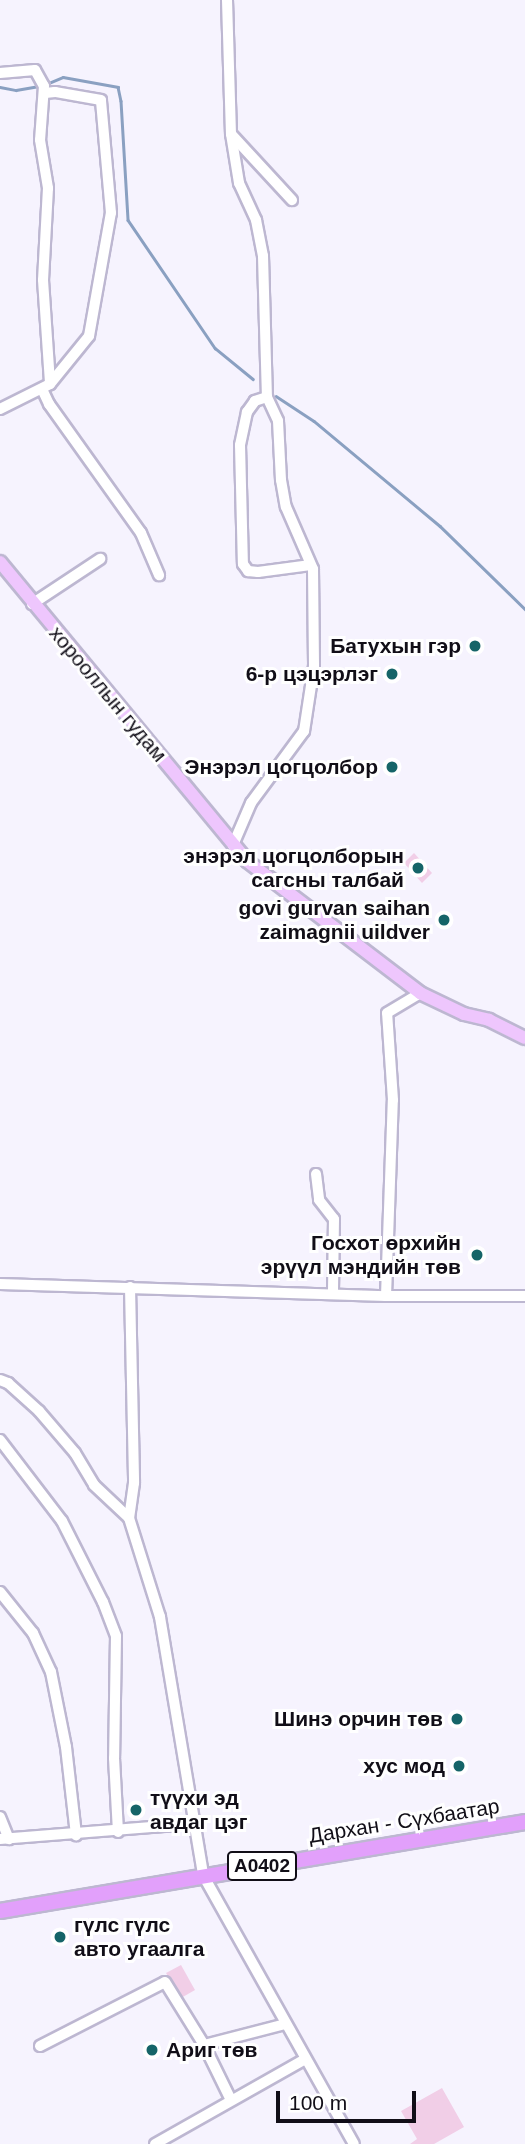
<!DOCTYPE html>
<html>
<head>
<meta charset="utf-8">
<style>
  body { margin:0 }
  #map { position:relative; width:525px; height:2144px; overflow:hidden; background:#f6f3fe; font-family:Arial,sans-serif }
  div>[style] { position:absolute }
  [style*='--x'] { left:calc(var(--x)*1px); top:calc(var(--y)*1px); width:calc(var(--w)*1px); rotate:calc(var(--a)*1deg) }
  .green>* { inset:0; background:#f1cee7 }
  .stream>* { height:2.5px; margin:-1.25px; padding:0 1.25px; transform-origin:1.25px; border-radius:1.25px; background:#8aa0c1 }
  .roads { filter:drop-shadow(2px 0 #bdb7d1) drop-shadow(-2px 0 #bdb7d1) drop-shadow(0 2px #bdb7d1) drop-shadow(0 -2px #bdb7d1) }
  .minor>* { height:10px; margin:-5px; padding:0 5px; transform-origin:5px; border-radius:5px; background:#fff }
  .major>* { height:12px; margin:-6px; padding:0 6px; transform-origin:6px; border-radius:6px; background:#eec6fd }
  .highway>* { height:14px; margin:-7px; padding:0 7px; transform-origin:7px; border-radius:7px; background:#e2a0fb }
  .dots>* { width:19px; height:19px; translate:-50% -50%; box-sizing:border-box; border:4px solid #fff; border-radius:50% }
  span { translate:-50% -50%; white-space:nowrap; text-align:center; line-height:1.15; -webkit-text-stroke:6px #fff; paint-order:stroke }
  .shield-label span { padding:2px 5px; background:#fff; border:2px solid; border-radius:5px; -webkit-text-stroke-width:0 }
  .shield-label { font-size:19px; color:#110e17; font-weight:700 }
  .poi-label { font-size:21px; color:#110e17; font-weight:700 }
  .right { translate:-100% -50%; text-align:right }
  .left { translate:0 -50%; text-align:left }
  .street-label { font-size:21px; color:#110e17 }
  .scale { position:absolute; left:276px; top:2091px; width:140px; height:32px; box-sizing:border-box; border:4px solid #110e17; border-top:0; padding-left:9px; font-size:21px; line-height:24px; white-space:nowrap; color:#110e17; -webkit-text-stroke:5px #fff; paint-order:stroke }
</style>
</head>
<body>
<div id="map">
  <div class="green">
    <div style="clip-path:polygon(414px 853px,432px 873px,422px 883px,404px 863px)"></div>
    <div style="clip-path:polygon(181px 1965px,195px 1990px,181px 1998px,166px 1973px)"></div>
    <div style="clip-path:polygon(442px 2088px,464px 2127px,434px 2144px,410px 2144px,417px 2139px,401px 2111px)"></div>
  </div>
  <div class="stream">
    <div style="--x:49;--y:83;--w:15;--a:-23"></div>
    <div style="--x:63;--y:77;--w:56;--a:10.3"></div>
    <div style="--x:118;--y:87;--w:14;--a:78"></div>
    <div style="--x:121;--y:101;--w:119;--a:86.6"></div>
    <div style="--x:128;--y:220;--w:155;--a:55.8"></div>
    <div style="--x:215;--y:348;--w:49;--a:39.2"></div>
    <div style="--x:0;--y:87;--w:16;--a:11"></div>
    <div style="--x:16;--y:90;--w:23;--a:-10"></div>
    <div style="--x:276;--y:396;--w:45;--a:33.3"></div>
    <div style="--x:314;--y:421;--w:164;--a:39.8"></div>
    <div style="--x:440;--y:526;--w:119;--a:44.3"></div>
  </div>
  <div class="roads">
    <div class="minor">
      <div style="--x:227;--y:0;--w:134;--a:88.3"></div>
      <div style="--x:231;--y:134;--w:50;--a:80.7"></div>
      <div style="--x:239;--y:183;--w:41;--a:65.3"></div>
      <div style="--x:256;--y:220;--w:37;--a:79"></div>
      <div style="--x:263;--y:256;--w:141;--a:88.4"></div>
      <div style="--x:267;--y:397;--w:26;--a:65"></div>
      <div style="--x:278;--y:421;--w:59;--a:87.1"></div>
      <div style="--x:281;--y:480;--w:27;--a:80"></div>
      <div style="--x:286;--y:507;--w:68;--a:66.5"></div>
      <div style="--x:313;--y:569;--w:97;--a:89.4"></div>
      <div style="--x:314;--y:666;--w:66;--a:98.7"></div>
      <div style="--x:304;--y:731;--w:89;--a:126.4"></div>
      <div style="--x:251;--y:803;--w:46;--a:113.2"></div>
      <div style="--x:0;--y:73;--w:35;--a:-5"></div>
      <div style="--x:35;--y:70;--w:18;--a:61"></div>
      <div style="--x:44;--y:86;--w:54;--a:94.2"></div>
      <div style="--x:40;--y:140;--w:49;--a:80.5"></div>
      <div style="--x:48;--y:188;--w:92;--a:93.1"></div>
      <div style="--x:43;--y:280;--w:104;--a:86.1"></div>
      <div style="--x:231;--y:134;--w:90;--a:47.3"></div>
      <div style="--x:42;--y:389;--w:17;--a:65"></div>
      <div style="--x:49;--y:404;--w:158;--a:54.5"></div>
      <div style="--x:141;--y:533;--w:46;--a:66.8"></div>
      <div style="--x:267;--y:397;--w:13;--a:162"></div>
      <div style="--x:255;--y:401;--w:14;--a:126"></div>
      <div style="--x:247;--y:412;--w:34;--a:102"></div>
      <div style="--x:240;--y:445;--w:119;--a:88.6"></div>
      <div style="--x:243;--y:564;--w:9;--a:54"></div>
      <div style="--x:248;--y:571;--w:10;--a:6"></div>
      <div style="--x:258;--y:572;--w:53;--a:-7.5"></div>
      <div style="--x:0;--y:409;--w:56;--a:-26.6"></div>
      <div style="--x:50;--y:384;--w:62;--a:-50.9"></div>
      <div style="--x:89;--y:336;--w:125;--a:-79.9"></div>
      <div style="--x:111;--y:213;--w:113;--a:-95.1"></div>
      <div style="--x:101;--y:100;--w:47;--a:-170.1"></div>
      <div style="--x:55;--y:92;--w:10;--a:174"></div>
      <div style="--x:32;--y:604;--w:82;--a:-33.5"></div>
      <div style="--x:316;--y:1174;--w:26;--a:83"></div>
      <div style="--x:319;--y:1200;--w:24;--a:52"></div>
      <div style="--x:334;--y:1219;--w:75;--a:90.8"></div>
      <div style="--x:0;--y:1284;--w:386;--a:1.8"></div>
      <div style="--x:386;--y:1296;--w:139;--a:0"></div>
      <div style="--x:130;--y:1287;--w:196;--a:88.8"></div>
      <div style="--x:134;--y:1483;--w:35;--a:98"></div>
      <div style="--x:129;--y:1518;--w:104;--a:72.6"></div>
      <div style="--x:160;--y:1617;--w:262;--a:80.5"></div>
      <div style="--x:203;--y:1875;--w:308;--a:60.7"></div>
      <div style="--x:386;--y:1296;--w:196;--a:-88"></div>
      <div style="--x:393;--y:1100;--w:87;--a:-93.9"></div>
      <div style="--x:387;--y:1013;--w:39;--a:-31"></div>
      <div style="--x:0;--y:1380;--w:9;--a:21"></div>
      <div style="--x:8;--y:1383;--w:42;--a:42.1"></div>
      <div style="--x:39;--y:1411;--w:55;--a:49.4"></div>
      <div style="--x:75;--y:1453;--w:37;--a:59"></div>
      <div style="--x:94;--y:1485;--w:48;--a:43.3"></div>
      <div style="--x:0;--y:1440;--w:102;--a:52.6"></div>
      <div style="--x:62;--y:1521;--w:91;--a:63.2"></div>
      <div style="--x:103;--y:1602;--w:36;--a:69"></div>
      <div style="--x:116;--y:1636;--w:122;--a:90.9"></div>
      <div style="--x:114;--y:1758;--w:74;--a:86.9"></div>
      <div style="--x:0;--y:1592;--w:53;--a:51.2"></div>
      <div style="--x:33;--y:1633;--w:43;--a:65.2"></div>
      <div style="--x:51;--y:1672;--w:76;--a:78.7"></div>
      <div style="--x:66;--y:1747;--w:89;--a:83.5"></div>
      <div style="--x:0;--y:1817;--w:24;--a:68"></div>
      <div style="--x:0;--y:1839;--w:193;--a:-4.5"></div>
      <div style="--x:204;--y:2045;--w:84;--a:-14.5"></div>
      <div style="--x:40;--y:2046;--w:140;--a:-27.1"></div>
      <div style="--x:165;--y:1982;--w:74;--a:58.2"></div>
      <div style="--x:204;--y:2045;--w:61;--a:63.9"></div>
      <div style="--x:155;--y:2144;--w:172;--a:-29.5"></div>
    </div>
    <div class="major">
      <div style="--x:0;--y:562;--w:388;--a:50.4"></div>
      <div style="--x:247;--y:861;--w:218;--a:37.3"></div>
      <div style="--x:420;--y:993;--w:49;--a:25.5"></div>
      <div style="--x:464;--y:1014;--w:26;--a:13"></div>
      <div style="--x:489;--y:1020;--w:40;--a:26.6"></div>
    </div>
    <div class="highway">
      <div style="--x:0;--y:1911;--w:532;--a:-9.62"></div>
    </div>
  </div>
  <div class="dots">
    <div style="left:475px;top:646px;background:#156468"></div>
    <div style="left:392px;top:674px;background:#156468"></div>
    <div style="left:392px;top:767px;background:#156468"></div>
    <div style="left:418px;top:868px;background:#156468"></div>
    <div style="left:444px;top:920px;background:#156468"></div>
    <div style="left:477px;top:1255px;background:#156468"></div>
    <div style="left:457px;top:1719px;background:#156468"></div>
    <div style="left:459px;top:1766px;background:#156468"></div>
    <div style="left:136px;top:1810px;background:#156468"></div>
    <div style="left:60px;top:1937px;background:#156468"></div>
    <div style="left:152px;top:2050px;background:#156468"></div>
  </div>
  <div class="shield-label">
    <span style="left:262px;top:1866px">A0402</span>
  </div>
  <div class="poi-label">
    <span class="right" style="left:461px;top:646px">Батухын гэр</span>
    <span class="right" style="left:378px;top:674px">6-р цэцэрлэг</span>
    <span class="right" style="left:378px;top:767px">Энэрэл цогцолбор</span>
    <span class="right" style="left:404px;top:868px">энэрэл цогцолборын<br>сагсны талбай</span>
    <span class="right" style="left:430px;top:920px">govi gurvan saihan<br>zaimagnii uildver</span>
    <span class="right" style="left:461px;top:1255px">Госхот өрхийн<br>эрүүл мэндийн төв</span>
    <span class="right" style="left:443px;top:1719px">Шинэ орчин төв</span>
    <span class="right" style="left:445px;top:1766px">хус мод</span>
    <span class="left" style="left:150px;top:1810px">түүхи эд<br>авдаг цэг</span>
    <span class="left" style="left:74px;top:1937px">гүлс гүлс<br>авто угаалга</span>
    <span class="left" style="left:166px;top:2050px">Ариг төв</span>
  </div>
  <div class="street-label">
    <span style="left:108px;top:694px;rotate:50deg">хорооллын гудам</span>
    <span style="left:404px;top:1821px;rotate:-9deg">Дархан - Сүхбаатар</span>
  </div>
  <div class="scale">100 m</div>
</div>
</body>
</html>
